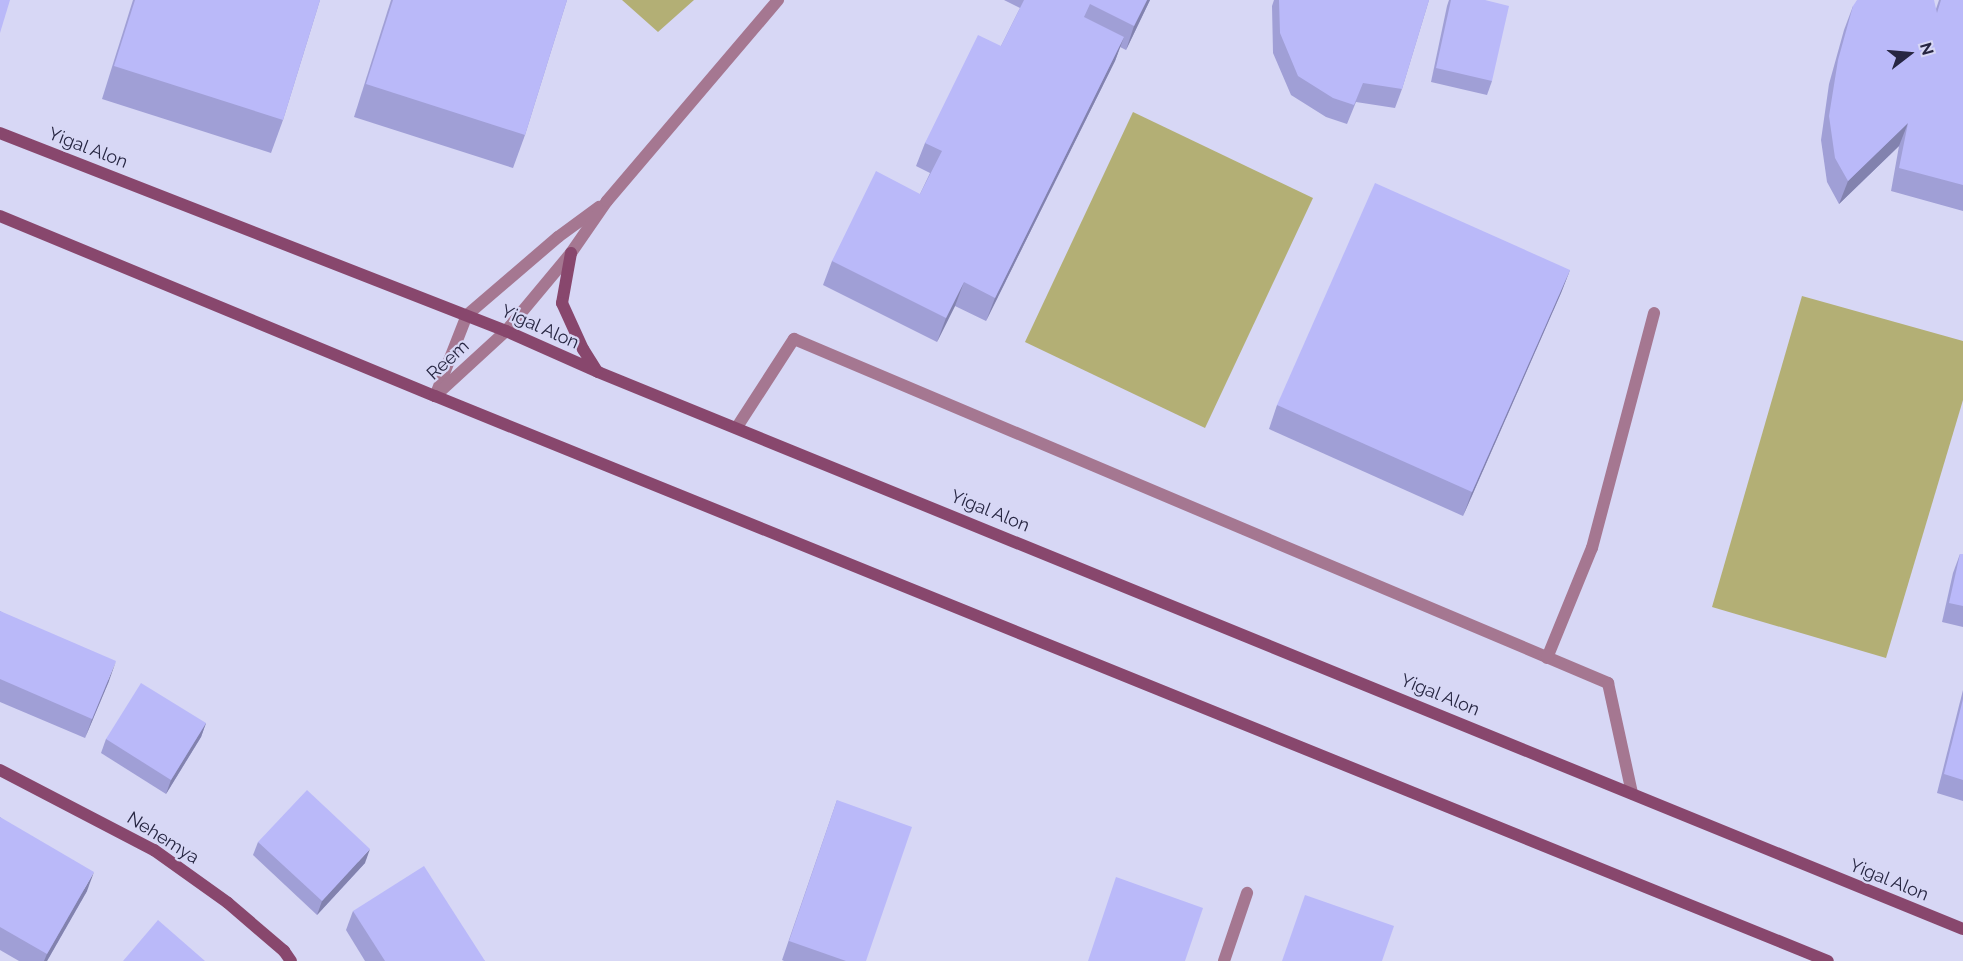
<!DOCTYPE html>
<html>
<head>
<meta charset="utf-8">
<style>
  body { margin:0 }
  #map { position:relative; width:1963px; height:961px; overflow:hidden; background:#d7d7f5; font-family:Raleway,sans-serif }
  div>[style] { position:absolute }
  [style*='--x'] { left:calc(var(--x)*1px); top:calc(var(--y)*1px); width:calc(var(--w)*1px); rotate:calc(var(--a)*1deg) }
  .green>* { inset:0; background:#b3af75 }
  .lane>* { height:12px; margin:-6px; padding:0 6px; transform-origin:6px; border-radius:6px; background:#a57791 }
  .street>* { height:12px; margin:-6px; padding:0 6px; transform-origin:6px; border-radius:6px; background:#a57791 }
  .secondary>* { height:12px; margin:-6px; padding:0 6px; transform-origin:6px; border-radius:6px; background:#88476d }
  .wall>* { inset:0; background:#a09fd6 }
  .shaded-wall>* { inset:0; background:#8282ae }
  .building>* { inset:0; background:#bab9f9 }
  span { translate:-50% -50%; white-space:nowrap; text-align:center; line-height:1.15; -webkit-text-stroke:4.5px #d7d7f5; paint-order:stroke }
  .street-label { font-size:18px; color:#272642 }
  .north { position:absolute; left:1879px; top:24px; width:60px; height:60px; -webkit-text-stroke:4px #d7d7f5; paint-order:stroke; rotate:74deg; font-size:16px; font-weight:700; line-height:24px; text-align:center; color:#272642 }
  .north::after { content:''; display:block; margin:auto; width:21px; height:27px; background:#272642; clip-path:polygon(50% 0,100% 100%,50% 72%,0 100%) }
</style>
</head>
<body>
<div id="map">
  <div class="green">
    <div style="clip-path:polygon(622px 0,694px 0,658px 32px)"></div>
    <div style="clip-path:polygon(1133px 112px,1313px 198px,1205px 428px,1025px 342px)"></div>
    <div style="clip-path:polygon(1802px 296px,1963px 341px,1963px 400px,1886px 658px,1712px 607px)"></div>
  </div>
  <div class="lane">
    <div style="--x:737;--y:427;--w:105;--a:-57.1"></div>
    <div style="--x:794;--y:339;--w:884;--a:22.91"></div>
    <div style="--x:1608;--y:683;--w:113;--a:77.7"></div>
    <div style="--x:1547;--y:658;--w:119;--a:-67.8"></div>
    <div style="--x:1592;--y:548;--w:243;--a:-75.2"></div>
    <div style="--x:1224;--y:961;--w:72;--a:-71.3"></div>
  </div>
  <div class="street">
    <div style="--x:436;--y:394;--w:85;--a:-68.6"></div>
    <div style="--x:467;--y:315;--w:120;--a:-40.6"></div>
    <div style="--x:558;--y:237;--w:51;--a:-36.2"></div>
    <div style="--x:435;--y:396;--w:96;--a:-42.5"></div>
    <div style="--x:506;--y:331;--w:102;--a:-50.2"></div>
    <div style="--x:571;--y:253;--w:63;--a:-55.3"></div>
    <div style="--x:607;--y:201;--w:264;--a:-49.6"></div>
  </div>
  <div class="secondary">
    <div style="--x:0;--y:133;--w:543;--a:21.37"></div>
    <div style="--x:506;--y:331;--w:101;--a:24"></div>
    <div style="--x:598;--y:372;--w:1474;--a:22.2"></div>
    <div style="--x:0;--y:216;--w:471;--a:22.5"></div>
    <div style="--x:435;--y:396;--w:1503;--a:22.08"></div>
    <div style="--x:571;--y:253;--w:51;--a:100.2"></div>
    <div style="--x:562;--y:303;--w:51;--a:65.5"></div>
    <div style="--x:583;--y:349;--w:26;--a:58"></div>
    <div style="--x:0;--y:770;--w:174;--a:27.5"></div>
    <div style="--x:154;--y:850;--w:91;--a:35.6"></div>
    <div style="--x:228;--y:903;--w:74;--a:40.6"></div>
    <div style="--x:284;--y:951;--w:12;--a:55"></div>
  </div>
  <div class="wall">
    <div style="clip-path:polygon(133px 0,320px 0,283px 120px,271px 153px,102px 99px)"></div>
    <div style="clip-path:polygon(391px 0,567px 0,525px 135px,513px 168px,354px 117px)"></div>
    <div style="clip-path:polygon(1004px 0,1150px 0,1126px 50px,1120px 47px,1115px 61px,986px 321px,955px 306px,937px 342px,823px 285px,832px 261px,920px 194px,930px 173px,916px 166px,925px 143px,1001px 46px,1020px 8px)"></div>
    <div style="clip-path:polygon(1274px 0,1429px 0,1402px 89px,1395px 108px,1356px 102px,1347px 124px,1326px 117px,1291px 95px,1273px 53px,1272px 6px)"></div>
    <div style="clip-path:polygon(1449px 0,1485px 0,1492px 81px,1487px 95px,1431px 82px,1447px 6px)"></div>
    <div style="clip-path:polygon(1939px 0,1963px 0,1963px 211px,1891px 191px,1899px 146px,1839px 204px,1827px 182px,1821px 140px,1829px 84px,1844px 30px,1853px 6px,1936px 9px)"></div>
    <div style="clip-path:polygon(1570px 270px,1561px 293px,1463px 516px,1269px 429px,1277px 405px)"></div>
    <div style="clip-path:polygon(1960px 554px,1963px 554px,1963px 627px,1942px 622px,1953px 573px)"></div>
    <div style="clip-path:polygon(0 611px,109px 681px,85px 738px,0 702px)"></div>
    <div style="clip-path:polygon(1963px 690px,1963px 801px,1937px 793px)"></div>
    <div style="clip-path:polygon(206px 723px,201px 737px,166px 794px,101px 753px,106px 739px)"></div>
    <div style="clip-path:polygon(837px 800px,866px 961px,784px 961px,782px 960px)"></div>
    <div style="clip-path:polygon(0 817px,87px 891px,47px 961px,19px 961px,0 950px)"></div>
    <div style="clip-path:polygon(258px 842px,365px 863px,317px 915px,253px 855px)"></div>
    <div style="clip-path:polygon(353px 911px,485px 961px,365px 961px,346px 930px)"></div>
  </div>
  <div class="shaded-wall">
    <div style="clip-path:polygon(1147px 0,1150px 0,1126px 50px,1134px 26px)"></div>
    <div style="clip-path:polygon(1124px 37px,1115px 61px,986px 321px,995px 298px)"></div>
    <div style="clip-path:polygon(1908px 123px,1899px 146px,1839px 204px,1848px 181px)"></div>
    <div style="clip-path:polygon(1570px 270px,1561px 293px,1463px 516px,1472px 492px)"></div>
    <div style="clip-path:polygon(964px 282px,955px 306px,937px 342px,946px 318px)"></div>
    <div style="clip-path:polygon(116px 661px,109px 681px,85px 738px,92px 719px)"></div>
    <div style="clip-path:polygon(206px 723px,201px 737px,166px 794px,171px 780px)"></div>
    <div style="clip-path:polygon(370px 849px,365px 863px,317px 915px,322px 901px)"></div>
    <div style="clip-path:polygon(94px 872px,87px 891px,47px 961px,44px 961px,47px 954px)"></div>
  </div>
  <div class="building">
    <div style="clip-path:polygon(0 0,10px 0,0 33px)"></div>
    <div style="clip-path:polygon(135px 0,320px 0,283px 120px,114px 66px)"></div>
    <div style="clip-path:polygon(393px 0,567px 0,525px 135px,366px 84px)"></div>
    <div style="clip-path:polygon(1024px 0,1147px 0,1134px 26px,1090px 4px,1084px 17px,1124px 37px,995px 298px,964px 282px,946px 318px,832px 261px,876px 171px,920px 194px,942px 151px,925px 143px,978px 35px,1001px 46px)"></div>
    <div style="clip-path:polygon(1279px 0,1429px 0,1402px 89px,1363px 83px,1354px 105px,1333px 98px,1298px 76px,1280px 33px)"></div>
    <div style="clip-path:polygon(1451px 0,1485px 0,1509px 6px,1492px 81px,1436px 68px)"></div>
    <div style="clip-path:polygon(1857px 0,1934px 0,1937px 13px,1941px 0,1963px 0,1963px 185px,1899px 168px,1908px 123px,1848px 181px,1835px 158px,1829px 116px,1838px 60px,1853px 6px)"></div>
    <div style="clip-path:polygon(1375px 183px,1570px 270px,1472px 492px,1277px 405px)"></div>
    <div style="clip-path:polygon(1960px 554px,1963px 554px,1963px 606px,1949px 603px)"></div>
    <div style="clip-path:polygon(0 611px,116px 661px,92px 719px,0 679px)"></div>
    <div style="clip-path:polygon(141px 683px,206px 723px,171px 780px,106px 739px)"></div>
    <div style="clip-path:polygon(1963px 699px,1963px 780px,1944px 774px)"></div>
    <div style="clip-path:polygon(307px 790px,370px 849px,322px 901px,258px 842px)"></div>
    <div style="clip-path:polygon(837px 800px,912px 827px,866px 961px,846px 961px,789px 941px)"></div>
    <div style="clip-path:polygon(0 817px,94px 872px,47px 954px,0 927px)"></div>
    <div style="clip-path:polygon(424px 866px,485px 961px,385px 961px,353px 911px)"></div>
    <div style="clip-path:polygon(1116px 877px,1203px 908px,1185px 961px,1088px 961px)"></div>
    <div style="clip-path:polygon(1305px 895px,1394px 926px,1382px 961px,1282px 961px)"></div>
    <div style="clip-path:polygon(158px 920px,205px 961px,123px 961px)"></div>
  </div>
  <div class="street-label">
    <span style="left:88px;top:148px;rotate:21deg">Yigal Alon</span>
    <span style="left:540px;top:327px;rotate:24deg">Yigal Alon</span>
    <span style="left:448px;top:360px;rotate:-42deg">Reem</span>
    <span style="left:990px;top:511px;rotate:22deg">Yigal Alon</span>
    <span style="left:1440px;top:695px;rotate:22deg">Yigal Alon</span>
    <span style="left:163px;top:838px;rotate:32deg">Nehemya</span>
    <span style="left:1889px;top:880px;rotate:22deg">Yigal Alon</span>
  </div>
  <div class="north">N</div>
</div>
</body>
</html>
